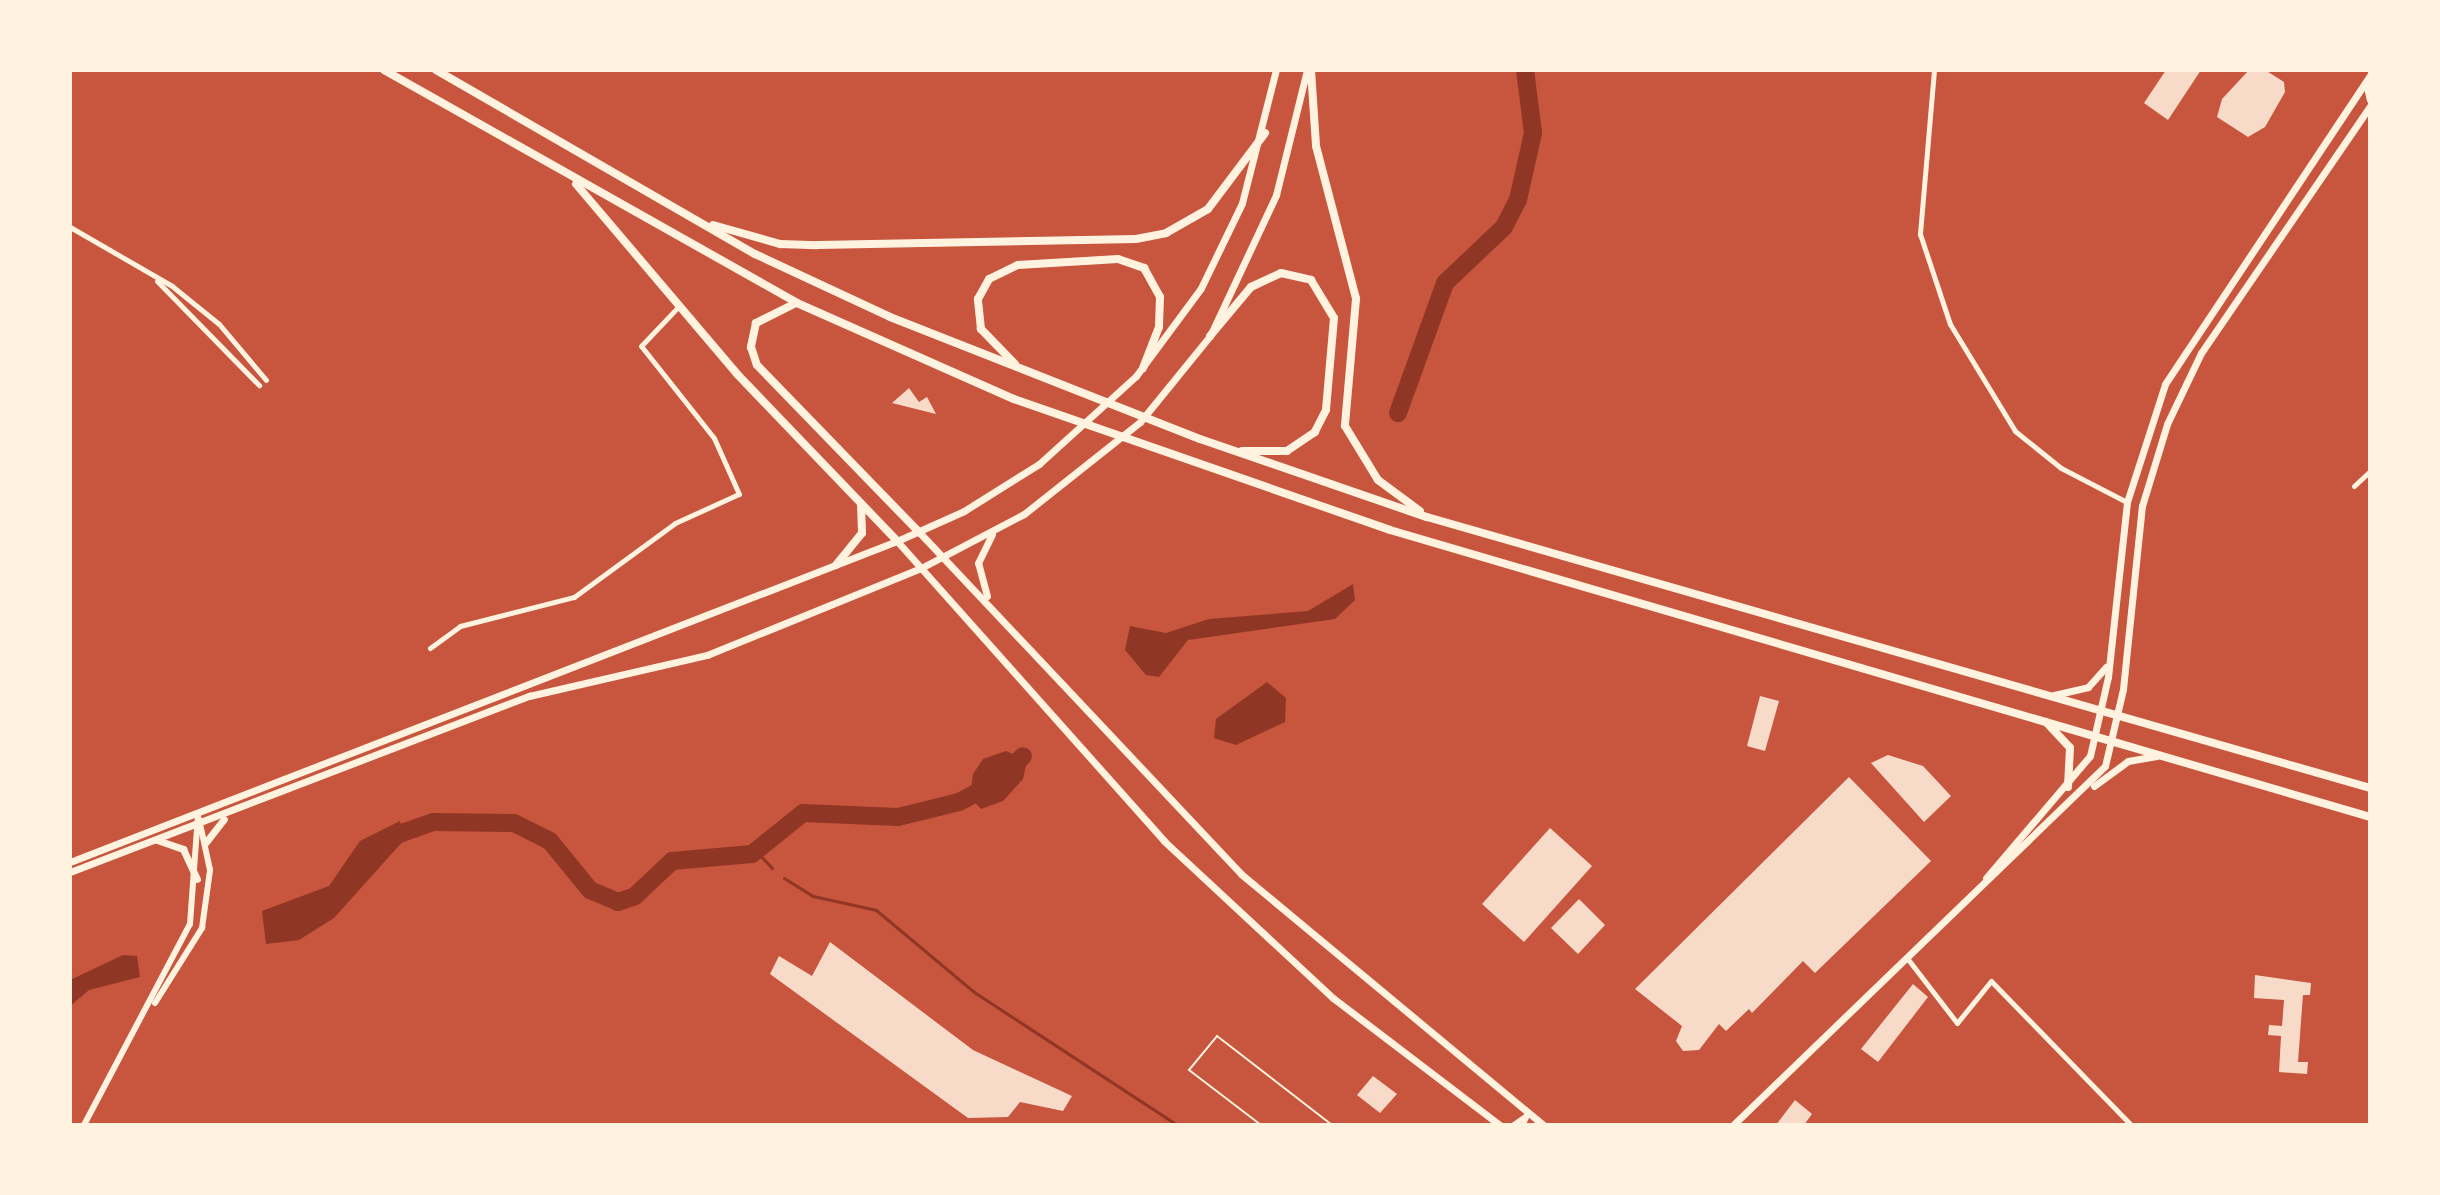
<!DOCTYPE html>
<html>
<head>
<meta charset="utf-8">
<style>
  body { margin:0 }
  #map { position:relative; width:2440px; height:1195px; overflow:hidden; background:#c8553d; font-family:Roboto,sans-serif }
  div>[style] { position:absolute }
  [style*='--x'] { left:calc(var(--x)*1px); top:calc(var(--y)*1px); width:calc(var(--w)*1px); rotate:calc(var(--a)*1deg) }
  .water>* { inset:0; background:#8f3625 }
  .stream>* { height:3px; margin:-1.5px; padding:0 1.5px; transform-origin:1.5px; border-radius:1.5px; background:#8f3625 }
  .river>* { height:18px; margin:-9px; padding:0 9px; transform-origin:9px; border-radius:9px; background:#8f3625 }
  .building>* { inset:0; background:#f7dbc8 }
  .service>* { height:2px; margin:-1px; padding:0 1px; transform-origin:1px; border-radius:1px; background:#fff3e0 }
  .minor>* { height:5px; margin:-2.5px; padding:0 2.5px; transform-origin:2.5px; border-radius:2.5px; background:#fff3e0 }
  .tertiary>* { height:6px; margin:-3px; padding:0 3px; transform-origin:3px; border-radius:3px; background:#fff3e0 }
  .secondary>* { height:7px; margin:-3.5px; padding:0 3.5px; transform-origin:3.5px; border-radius:3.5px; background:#fff3e0 }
  .primary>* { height:8px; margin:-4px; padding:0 4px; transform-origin:4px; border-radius:4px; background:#fff3e0 }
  span { translate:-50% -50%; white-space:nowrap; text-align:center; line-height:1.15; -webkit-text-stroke:7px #fff3e0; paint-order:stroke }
  .frame { position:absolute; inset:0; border:72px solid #fff3e0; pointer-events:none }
</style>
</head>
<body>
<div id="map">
  <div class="water">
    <div style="clip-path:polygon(1353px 584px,1355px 600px,1335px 619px,1188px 640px,1159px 677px,1146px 675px,1125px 650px,1130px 626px,1166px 633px,1209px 619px,1308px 611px)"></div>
    <div style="clip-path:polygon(1267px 682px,1286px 698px,1285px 722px,1236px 745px,1214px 738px,1216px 719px)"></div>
    <div style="clip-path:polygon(1006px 751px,1027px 760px,1023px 779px,1003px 801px,981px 809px,970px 797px,973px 774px,983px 759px)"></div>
    <div style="clip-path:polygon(400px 821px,404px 840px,334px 918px,299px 940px,266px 944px,262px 911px,329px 886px,360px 841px)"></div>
    <div style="clip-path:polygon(123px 955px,137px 956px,140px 977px,89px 990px,70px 1006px,70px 980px)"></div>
  </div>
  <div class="stream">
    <div style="--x:757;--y:852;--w:22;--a:47"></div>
    <div style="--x:784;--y:878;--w:34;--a:32"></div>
    <div style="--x:813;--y:896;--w:65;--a:12.5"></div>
    <div style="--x:876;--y:910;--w:128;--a:39.9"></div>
    <div style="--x:974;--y:992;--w:243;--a:33.2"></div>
  </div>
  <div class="river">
    <div style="--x:1398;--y:413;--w:138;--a:-70.1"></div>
    <div style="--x:1445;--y:283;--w:81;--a:-43.5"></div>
    <div style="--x:1504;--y:227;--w:30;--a:-63"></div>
    <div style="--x:1518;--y:200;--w:69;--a:-77.4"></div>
    <div style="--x:1533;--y:133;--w:64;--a:-97.2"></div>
    <div style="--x:385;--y:839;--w:51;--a:-19.5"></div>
    <div style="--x:433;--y:822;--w:81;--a:0.7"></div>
    <div style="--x:514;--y:823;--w:40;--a:26.6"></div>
    <div style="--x:550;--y:841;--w:63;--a:50.8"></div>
    <div style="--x:590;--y:890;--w:30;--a:23"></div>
    <div style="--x:618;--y:902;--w:18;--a:-19"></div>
    <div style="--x:635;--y:896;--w:51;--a:-43.4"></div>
    <div style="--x:672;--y:861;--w:80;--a:-5"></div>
    <div style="--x:752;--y:854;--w:65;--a:-38.8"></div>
    <div style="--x:803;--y:813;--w:95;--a:2.4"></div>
    <div style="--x:898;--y:817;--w:63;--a:-13.8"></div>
    <div style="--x:959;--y:802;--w:42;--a:-27.2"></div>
    <div style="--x:996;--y:783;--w:38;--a:-45"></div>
  </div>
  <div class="building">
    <div style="clip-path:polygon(2166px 70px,2201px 70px,2168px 120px,2144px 103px)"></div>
    <div style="clip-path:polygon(2249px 70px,2265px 70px,2284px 82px,2285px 92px,2265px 127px,2248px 137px,2217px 117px,2222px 99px)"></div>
    <div style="clip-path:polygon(909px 388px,919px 402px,927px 397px,936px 414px,892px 403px)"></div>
    <div style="clip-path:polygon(1760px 696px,1779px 701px,1765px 751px,1747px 746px)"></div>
    <div style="clip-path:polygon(1888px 755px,1923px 766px,1951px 796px,1924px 822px,1871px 763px)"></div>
    <div style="clip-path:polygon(1849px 777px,1931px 861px,1815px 973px,1803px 961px,1752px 1013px,1749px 1009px,1726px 1031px,1719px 1024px,1699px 1050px,1683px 1051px,1676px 1041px,1682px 1026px,1635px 989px)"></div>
    <div style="clip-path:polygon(1550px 828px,1592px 866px,1524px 942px,1482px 904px)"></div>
    <div style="clip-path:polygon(1579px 899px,1605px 925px,1578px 954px,1551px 928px)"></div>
    <div style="clip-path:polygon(830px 942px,973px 1050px,1072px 1096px,1063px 1111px,1020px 1102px,1008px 1117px,968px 1118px,770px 974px,779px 956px,812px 976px)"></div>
    <div style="clip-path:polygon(2255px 975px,2311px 983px,2310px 995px,2303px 995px,2298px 1062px,2308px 1062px,2307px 1074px,2279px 1072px,2281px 1036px,2268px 1035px,2269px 1025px,2282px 1026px,2284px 1000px,2254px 998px)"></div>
    <div style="clip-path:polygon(1913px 984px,1928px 997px,1878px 1062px,1861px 1049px)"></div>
    <div style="clip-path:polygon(1373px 1076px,1397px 1094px,1380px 1113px,1357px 1095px)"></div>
    <div style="clip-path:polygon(1795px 1100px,1812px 1114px,1804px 1125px,1776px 1125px)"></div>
  </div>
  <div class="service">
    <div style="--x:1261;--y:1125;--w:91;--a:-142.6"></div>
    <div style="--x:1189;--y:1070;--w:44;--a:-50.5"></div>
    <div style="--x:1217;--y:1036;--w:145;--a:37.7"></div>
  </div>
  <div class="minor">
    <div style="--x:1934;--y:70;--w:165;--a:94.9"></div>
    <div style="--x:1920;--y:234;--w:95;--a:71.6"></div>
    <div style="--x:1950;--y:324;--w:125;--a:58.7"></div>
    <div style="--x:2015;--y:431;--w:59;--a:38.8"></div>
    <div style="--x:2061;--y:468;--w:74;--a:27.3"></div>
    <div style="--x:70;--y:227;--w:118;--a:30"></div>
    <div style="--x:172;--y:286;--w:60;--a:39"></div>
    <div style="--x:219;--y:324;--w:73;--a:50"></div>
    <div style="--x:157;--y:281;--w:146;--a:45.6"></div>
    <div style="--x:2354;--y:486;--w:22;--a:-43"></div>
    <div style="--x:430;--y:648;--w:37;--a:-36"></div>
    <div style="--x:460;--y:626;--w:118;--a:-14.3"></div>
    <div style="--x:574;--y:597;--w:125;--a:-36.2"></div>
    <div style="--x:675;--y:523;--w:70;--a:-24.4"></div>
    <div style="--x:739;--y:494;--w:61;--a:-114.1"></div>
    <div style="--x:714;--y:438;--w:117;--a:-128.4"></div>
    <div style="--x:641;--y:346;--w:55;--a:-46.5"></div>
    <div style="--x:1907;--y:958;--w:82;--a:52.4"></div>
    <div style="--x:1957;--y:1023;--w:54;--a:-51"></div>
    <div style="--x:1991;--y:981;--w:201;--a:45.8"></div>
    <div style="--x:1512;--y:1125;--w:19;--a:-35"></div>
    <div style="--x:1522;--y:1125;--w:11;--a:-63"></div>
  </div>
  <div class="tertiary">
    <div style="--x:155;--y:1003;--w:89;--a:-57.9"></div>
    <div style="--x:202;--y:928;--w:59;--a:-82.1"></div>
    <div style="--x:210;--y:870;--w:52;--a:-102.2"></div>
    <div style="--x:84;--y:1125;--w:227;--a:-62.2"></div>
    <div style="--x:190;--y:924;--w:110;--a:-85.8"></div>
  </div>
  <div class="secondary">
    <div style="--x:2366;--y:83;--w:17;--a:77"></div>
    <div style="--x:919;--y:532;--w:470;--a:46.7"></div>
    <div style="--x:1241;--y:874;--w:393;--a:39.7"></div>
    <div style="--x:897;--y:541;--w:402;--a:48.3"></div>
    <div style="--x:1164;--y:841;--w:231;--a:42.9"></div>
    <div style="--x:1333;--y:998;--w:210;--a:37.3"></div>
    <div style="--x:987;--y:596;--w:34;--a:-105"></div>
    <div style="--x:978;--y:563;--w:32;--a:-64"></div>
    <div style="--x:2054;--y:695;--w:35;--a:-13"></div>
    <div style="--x:2088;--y:687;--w:27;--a:-48"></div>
    <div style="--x:2094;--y:786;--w:42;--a:-36.3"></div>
    <div style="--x:2128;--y:761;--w:29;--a:-10"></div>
    <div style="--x:157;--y:840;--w:28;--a:19"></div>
    <div style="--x:183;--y:849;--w:33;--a:65"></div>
    <div style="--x:206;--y:842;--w:29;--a:-52"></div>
    <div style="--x:70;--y:862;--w:887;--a:-21.21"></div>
    <div style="--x:897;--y:541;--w:73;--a:-24.1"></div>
    <div style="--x:964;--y:511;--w:89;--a:-32.1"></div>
    <div style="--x:1039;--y:464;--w:131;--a:-42.2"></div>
    <div style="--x:1136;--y:376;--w:109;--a:-53.5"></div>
    <div style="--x:1201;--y:288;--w:94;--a:-64.2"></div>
    <div style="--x:1242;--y:203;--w:137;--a:-75.7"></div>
    <div style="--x:70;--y:872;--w:492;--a:-21"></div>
    <div style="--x:529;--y:696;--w:183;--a:-13"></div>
    <div style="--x:707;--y:655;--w:231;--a:-22.1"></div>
    <div style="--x:921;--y:568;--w:116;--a:-27.7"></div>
    <div style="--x:1024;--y:514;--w:148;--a:-38.4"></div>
    <div style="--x:1140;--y:422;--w:111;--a:-50.9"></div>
    <div style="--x:1210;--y:336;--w:156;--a:-64.9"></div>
    <div style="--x:1276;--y:195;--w:129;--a:-76.1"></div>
    <div style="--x:1986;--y:878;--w:160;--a:-49.6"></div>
    <div style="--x:2090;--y:756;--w:81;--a:-77.2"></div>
    <div style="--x:2108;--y:677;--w:176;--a:-83.8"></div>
    <div style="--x:2127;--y:502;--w:124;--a:-72.1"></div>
    <div style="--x:2165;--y:384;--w:371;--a:-56.4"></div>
    <div style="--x:1733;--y:1125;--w:517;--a:-43.98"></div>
    <div style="--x:2105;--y:766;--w:79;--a:-76.8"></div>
    <div style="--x:2123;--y:689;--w:184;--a:-84.1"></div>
    <div style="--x:2142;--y:506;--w:86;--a:-73"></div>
    <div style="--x:2167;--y:424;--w:79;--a:-64.4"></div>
    <div style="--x:2201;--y:353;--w:299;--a:-55.6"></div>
  </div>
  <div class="primary">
    <div style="--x:384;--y:70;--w:474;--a:29.4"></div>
    <div style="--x:797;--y:303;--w:237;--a:23.9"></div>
    <div style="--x:1014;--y:399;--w:398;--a:19.2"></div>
    <div style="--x:1390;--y:530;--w:1021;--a:16.32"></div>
    <div style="--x:436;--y:70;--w:368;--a:30"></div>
    <div style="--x:755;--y:254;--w:149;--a:25"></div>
    <div style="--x:890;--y:317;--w:333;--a:21.5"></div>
    <div style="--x:1200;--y:439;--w:240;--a:19"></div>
    <div style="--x:1427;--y:517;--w:981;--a:16.03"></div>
    <div style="--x:1311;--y:70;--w:76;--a:86.2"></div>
    <div style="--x:1316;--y:146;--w:158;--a:75.3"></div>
    <div style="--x:1356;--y:299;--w:127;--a:95"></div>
    <div style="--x:1345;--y:426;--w:63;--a:58.6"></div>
    <div style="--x:1378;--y:480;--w:52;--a:36.4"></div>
    <div style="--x:576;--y:184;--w:250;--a:49.7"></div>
    <div style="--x:738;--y:375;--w:230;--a:46.2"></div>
    <div style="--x:713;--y:225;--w:70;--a:15.8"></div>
    <div style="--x:780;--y:244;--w:37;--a:2"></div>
    <div style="--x:817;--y:245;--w:319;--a:-1.1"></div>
    <div style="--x:1136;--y:239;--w:31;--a:-11"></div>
    <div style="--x:1166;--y:233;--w:48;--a:-29.7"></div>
    <div style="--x:1208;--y:209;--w:95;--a:-53.1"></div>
    <div style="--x:796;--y:303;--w:45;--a:153.4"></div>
    <div style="--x:756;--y:323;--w:25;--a:102"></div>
    <div style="--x:751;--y:347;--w:19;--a:72"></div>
    <div style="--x:757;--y:365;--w:233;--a:45.9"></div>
    <div style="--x:1210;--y:336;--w:64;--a:-50.1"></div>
    <div style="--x:1251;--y:287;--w:33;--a:-25"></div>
    <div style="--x:1281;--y:273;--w:31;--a:13"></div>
    <div style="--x:1311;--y:280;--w:44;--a:58.8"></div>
    <div style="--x:1334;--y:318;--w:92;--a:95"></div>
    <div style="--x:1326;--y:410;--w:25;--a:117"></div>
    <div style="--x:1315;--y:432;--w:34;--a:146"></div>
    <div style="--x:1287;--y:451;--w:45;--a:180"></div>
    <div style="--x:1015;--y:364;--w:49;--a:-134.2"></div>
    <div style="--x:981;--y:329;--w:30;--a:-96"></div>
    <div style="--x:978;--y:299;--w:23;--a:-61"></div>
    <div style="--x:989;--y:279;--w:32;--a:-26"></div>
    <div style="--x:1018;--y:265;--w:100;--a:-3.4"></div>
    <div style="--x:1118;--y:259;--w:28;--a:19"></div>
    <div style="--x:1144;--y:268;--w:33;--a:61"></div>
    <div style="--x:1160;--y:297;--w:30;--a:92"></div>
    <div style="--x:1159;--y:327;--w:44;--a:111.3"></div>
    <div style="--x:836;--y:565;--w:41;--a:-50.9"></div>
    <div style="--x:862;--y:533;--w:29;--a:-92"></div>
    <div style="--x:2046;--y:722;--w:35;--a:47"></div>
    <div style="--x:2070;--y:748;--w:39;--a:93"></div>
  </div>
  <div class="frame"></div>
</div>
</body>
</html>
